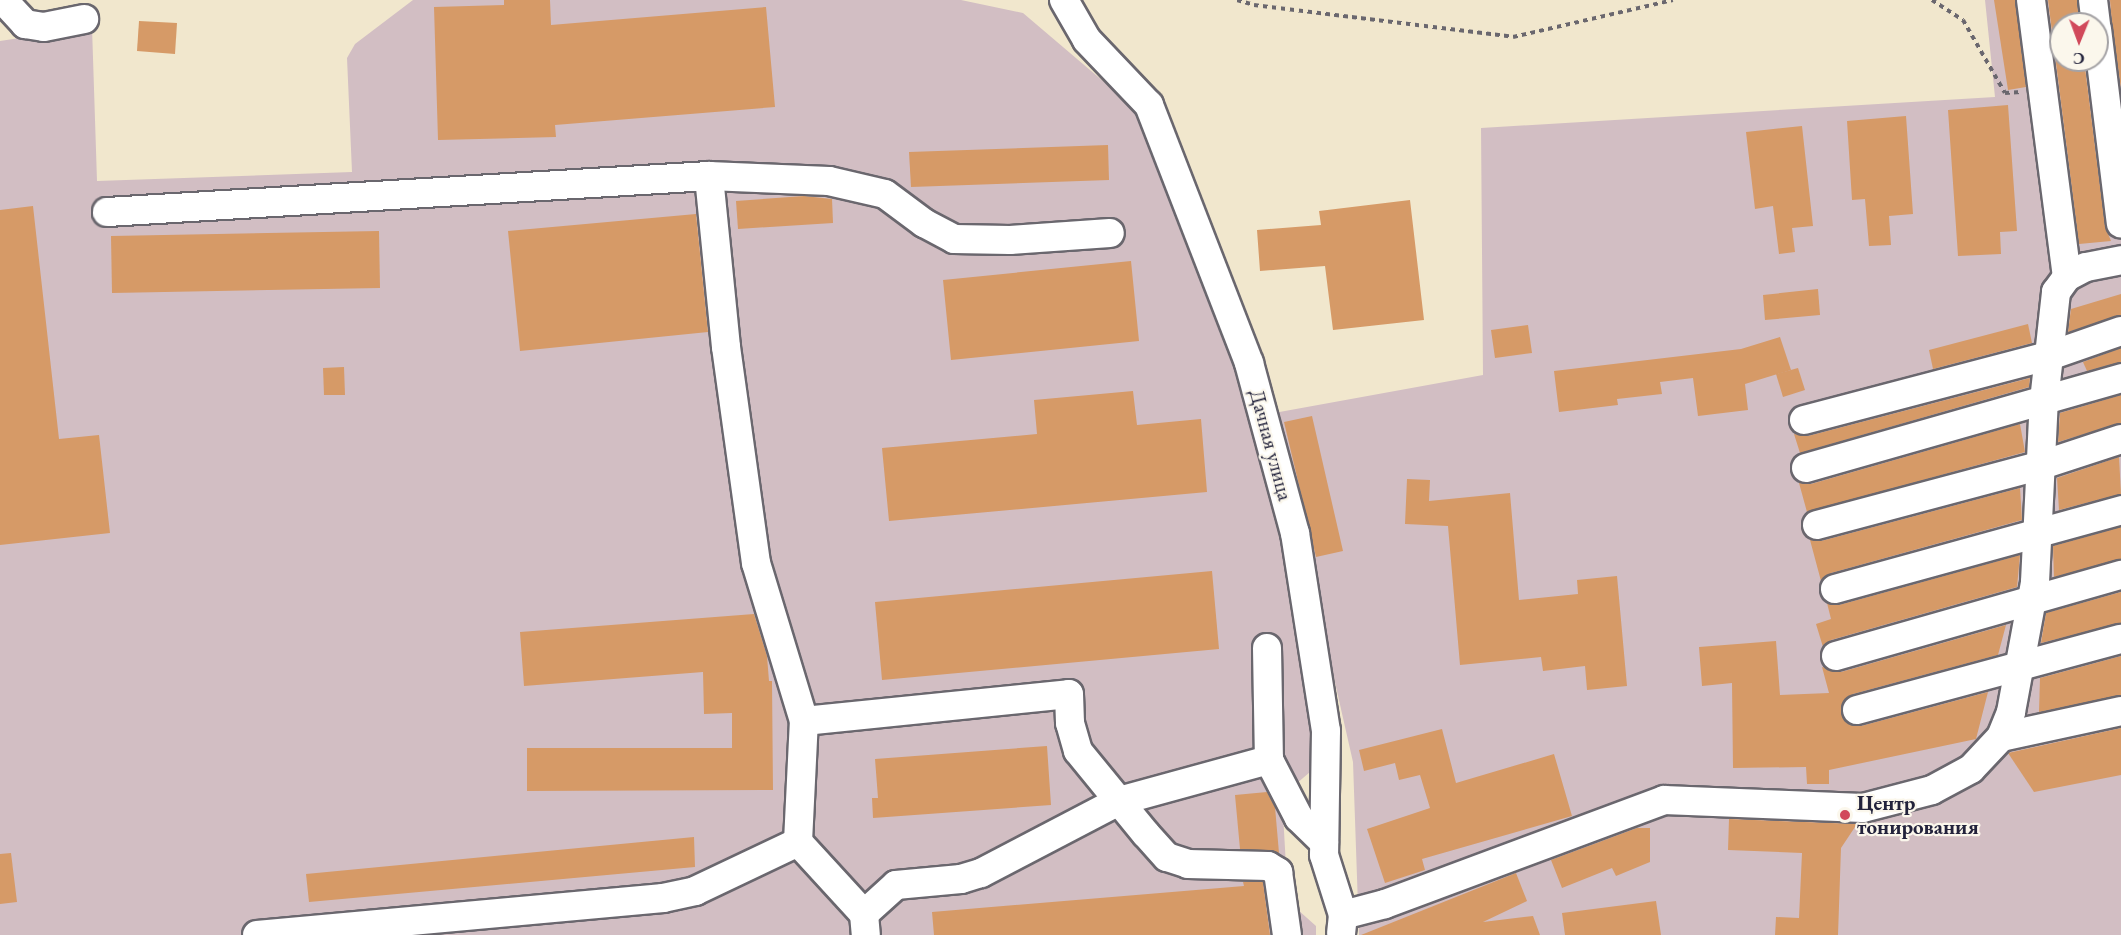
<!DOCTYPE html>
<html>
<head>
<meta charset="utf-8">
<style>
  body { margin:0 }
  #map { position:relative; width:2121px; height:935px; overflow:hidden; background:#f1e7cd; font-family:"EB Garamond",serif }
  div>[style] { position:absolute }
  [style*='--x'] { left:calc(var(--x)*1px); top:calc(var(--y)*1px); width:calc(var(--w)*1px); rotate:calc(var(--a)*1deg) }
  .industrial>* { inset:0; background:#d2bec3 }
  .building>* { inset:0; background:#d69a67 }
  .path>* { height:4px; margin-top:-2px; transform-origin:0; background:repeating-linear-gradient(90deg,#6a676e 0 4.5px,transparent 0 9px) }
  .roads { filter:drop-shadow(2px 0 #6a676e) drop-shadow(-2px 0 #6a676e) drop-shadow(0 2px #6a676e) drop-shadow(0 -2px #6a676e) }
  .minor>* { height:28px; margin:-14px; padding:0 14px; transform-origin:14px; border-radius:14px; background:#fff }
  .dots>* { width:16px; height:16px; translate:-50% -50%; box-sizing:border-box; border:3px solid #fbf7ec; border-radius:50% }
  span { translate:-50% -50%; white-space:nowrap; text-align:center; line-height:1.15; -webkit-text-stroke:4.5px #fbf7ec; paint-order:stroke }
  .street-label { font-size:21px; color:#22223b }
  .poi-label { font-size:21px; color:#22223b; font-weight:700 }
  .left { translate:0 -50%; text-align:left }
  .north { position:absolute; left:2049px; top:12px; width:60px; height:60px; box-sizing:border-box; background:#fbf7ec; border:2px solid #a4a2a5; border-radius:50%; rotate:181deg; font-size:16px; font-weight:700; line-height:24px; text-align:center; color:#22223b }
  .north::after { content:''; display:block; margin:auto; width:21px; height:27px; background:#d1495b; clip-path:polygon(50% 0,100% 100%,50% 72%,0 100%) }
</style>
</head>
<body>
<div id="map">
  <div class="industrial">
    <div style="clip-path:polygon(413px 0,961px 0,1023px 13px,1137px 110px,1236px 369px,1291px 568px,1286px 580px,1317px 766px,1282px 796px,1288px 901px,1316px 926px,1316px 935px,0 935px,0 41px,92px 27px,97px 181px,352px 172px,347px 58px,355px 44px)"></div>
    <div style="clip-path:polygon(evenodd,1985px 0,2121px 0,2121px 935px,1359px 935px,1353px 762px,1274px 413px,1483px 375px,1481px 128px,1995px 97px,1985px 0,2061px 24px,2097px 24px,2097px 60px,2061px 60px,2061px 24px)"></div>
  </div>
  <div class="building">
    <div style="clip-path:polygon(504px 0,550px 0,551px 25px,766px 7px,775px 107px,555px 125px,556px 137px,438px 140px,434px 7px,504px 5px)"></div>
    <div style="clip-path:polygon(1994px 0,2015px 0,2026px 87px,2008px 90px)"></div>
    <div style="clip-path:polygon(2048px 0,2077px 0,2079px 24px,2061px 24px,2061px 60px,2084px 60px,2105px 226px,2111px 241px,2079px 244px)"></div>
    <div style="clip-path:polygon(2110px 0,2121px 0,2121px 89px,2112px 24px)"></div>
    <div style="clip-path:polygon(139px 21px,177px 23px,175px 54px,137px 51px)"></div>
    <div style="clip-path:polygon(2008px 105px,2017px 231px,2000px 232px,2001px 254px,1958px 256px,1948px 110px)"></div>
    <div style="clip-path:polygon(1906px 116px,1913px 214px,1889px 216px,1891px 245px,1869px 246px,1865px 199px,1852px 200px,1847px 121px)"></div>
    <div style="clip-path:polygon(1802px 126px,1813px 226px,1792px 228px,1795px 252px,1779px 254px,1773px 206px,1755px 209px,1746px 132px)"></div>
    <div style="clip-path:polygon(1108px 145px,1109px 180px,911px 187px,909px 152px)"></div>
    <div style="clip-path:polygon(804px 196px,832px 199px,833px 223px,738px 229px,736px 201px)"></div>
    <div style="clip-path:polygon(1410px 200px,1424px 320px,1333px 330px,1325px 266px,1260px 271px,1257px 230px,1321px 225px,1319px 211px)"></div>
    <div style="clip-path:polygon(33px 206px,59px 439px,99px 435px,110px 533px,0 545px,0 210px)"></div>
    <div style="clip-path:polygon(696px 214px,708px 332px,520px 351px,508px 231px)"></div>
    <div style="clip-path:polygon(379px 231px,380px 288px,112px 293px,111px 236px)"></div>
    <div style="clip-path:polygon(1131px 261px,1139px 341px,951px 360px,943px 280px)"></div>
    <div style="clip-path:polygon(1818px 289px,1820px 315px,1765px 320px,1763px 295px)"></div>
    <div style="clip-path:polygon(2121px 294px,2121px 315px,2068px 332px,2071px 309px)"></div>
    <div style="clip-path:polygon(2028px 324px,2032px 343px,1933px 369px,1929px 350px)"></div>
    <div style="clip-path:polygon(1528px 325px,1532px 353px,1495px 358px,1491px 330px)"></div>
    <div style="clip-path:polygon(1780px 337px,1791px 370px,1745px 384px,1748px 410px,1698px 416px,1693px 378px,1660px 382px,1662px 394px,1617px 399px,1618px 405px,1559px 412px,1554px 371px,1741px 349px)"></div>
    <div style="clip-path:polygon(2121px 348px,2121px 362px,2087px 371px,2083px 362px)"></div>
    <div style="clip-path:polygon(344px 367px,345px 395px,324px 395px,323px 368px)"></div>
    <div style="clip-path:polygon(1798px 368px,1805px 390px,1783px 397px,1776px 374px)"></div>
    <div style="clip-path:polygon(2030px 378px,2029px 387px,1800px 453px,1794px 434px,1808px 436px)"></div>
    <div style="clip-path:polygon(1133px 391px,1137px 425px,1201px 419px,1207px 492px,889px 521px,882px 448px,1037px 434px,1034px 400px)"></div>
    <div style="clip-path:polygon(2121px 395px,2121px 423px,2058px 442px,2060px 413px)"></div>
    <div style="clip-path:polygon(1312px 416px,1343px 551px,1316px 557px,1284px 422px)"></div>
    <div style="clip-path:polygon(2020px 424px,2025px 452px,1807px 512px,1799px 483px,1811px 484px)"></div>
    <div style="clip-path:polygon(2119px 457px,2121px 494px,2059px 510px,2057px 478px)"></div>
    <div style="clip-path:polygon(1407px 479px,1430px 480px,1429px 501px,1510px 493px,1519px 600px,1578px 594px,1577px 580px,1617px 576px,1627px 686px,1587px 690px,1585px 666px,1543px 671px,1541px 657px,1460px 665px,1448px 526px,1405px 524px)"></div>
    <div style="clip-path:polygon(2020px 488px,2022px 520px,1831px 573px,1821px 581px,1810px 540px,1821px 541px)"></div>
    <div style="clip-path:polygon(2121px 527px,2121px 559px,2054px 577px,2053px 546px)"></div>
    <div style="clip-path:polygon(2020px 555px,2017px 587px,1831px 640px,1823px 647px,1816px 624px,1831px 619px,1827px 603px,1839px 605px)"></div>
    <div style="clip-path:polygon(1212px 571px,1219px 649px,882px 680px,875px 602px)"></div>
    <div style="clip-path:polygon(2121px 592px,2121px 623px,2041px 643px,2046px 613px)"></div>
    <div style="clip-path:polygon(754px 614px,767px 656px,769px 681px,772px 681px,773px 790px,527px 791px,527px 748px,732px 748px,732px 713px,704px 714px,703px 672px,524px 686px,520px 632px)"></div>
    <div style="clip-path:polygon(2006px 625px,1998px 655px,1853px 694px,1841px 706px,1846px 722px,1861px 726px,1988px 692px,1976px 739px,1829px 770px,1829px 784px,1807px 784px,1806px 767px,1733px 768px,1732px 683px,1702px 686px,1699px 647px,1776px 641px,1780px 695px,1829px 693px,1822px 667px,1841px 672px)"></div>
    <div style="clip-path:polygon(2121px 656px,2121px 695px,2039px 712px,2040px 678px)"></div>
    <div style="clip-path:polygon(2121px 728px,2121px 775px,2034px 792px,2008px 753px)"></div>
    <div style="clip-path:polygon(1442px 729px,1456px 783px,1554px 754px,1572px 816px,1422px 859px,1425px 870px,1385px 883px,1367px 829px,1430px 808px,1420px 775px,1399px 780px,1395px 763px,1364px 771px,1359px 750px)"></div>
    <div style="clip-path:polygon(1047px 746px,1051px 805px,873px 818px,872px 798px,878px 798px,875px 759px)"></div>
    <div style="clip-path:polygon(1267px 792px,1275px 807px,1279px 853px,1240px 849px,1235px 795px)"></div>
    <div style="clip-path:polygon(1729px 819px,1857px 824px,1841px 848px,1838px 935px,1775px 935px,1776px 917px,1799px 918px,1802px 853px,1728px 850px)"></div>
    <div style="clip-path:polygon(1637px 828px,1650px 828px,1650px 862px,1616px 876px,1612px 868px,1562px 888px,1551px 860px)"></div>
    <div style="clip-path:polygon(694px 837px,695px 867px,309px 902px,306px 874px)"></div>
    <div style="clip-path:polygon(11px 853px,17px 902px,0 904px,0 854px)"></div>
    <div style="clip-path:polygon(1516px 873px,1527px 901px,1483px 922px,1533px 916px,1540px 935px,1361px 935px)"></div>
    <div style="clip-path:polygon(1243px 882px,1263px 882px,1270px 935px,934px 935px,932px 912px,1244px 886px)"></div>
    <div style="clip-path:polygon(1656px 901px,1661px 935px,1565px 935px,1562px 913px)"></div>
  </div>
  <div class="path">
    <div style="--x:1237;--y:0;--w:18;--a:16"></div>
    <div style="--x:1254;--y:5;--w:261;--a:7"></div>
    <div style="--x:1513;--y:37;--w:164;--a:-13"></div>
    <div style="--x:1932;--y:0;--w:37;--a:33"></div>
    <div style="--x:1963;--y:20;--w:84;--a:60.1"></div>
    <div style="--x:2005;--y:93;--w:16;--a:-4"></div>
  </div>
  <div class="roads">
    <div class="minor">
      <div style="--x:3;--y:0;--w:33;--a:47"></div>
      <div style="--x:25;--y:24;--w:19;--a:9"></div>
      <div style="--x:44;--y:27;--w:41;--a:-11.3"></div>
      <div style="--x:1064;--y:0;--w:46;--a:60.1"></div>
      <div style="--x:1087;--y:40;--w:90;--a:46.4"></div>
      <div style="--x:1149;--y:105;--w:277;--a:68.8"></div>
      <div style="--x:1249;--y:363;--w:176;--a:74.9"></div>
      <div style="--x:1295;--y:533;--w:200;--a:81.1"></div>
      <div style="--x:1326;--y:731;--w:124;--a:90.9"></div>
      <div style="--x:1324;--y:855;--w:63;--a:72.4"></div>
      <div style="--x:1343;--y:915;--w:18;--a:96"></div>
      <div style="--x:2031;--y:0;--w:279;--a:82.6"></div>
      <div style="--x:2093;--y:0;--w:24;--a:83"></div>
      <div style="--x:2097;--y:29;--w:196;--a:83"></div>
      <div style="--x:107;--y:212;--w:603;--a:-3.42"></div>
      <div style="--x:1804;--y:420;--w:256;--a:-14.7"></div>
      <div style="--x:2052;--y:355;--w:73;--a:-19.2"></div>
      <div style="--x:1806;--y:468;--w:328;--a:-15.9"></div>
      <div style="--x:1817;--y:525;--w:233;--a:-14.9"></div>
      <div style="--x:2042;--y:465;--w:83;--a:-18.2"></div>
      <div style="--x:1835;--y:589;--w:297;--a:-15.4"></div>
      <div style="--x:1267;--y:648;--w:112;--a:89"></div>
      <div style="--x:1836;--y:656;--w:296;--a:-15.9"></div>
      <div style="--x:1857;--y:710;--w:273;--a:-15.1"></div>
      <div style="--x:804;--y:721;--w:165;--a:-106.9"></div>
      <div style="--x:756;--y:563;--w:218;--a:-97.9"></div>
      <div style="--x:726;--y:347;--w:172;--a:-95.7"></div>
      <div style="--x:709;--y:176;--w:120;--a:2.4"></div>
      <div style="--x:829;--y:181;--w:57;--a:13.1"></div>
      <div style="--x:885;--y:194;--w:49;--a:36.6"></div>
      <div style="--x:924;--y:223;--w:34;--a:28"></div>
      <div style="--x:954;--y:239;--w:56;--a:1"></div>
      <div style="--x:1010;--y:240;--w:100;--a:-4"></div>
      <div style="--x:2001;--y:737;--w:123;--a:-12.2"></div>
      <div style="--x:798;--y:842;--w:121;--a:-87.2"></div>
      <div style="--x:804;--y:721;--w:266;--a:-5.8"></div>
      <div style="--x:1069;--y:694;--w:29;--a:88"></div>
      <div style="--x:1070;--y:723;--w:29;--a:74"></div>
      <div style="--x:1078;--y:751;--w:107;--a:50.7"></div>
      <div style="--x:1146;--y:834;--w:31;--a:48"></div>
      <div style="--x:1167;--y:857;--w:22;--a:18"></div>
      <div style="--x:1188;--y:864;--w:80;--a:1.4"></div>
      <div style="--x:1268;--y:866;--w:12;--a:31"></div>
      <div style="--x:1278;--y:872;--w:64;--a:81.9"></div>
      <div style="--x:864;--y:914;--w:43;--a:-42.2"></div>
      <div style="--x:896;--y:885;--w:65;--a:-5.3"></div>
      <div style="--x:961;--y:879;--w:21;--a:-17"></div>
      <div style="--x:981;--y:873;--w:156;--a:-27.6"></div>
      <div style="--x:1119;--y:801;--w:156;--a:-15.3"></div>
      <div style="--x:1269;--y:760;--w:65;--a:62.7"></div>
      <div style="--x:1299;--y:818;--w:35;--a:44"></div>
      <div style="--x:1343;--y:915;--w:43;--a:-14.7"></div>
      <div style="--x:1385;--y:904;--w:298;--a:-20.4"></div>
      <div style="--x:1664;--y:800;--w:199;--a:2.3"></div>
      <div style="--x:1863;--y:808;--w:71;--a:-14.6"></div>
      <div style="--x:1932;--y:790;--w:44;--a:-28.3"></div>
      <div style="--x:1971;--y:769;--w:44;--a:-46.8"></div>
      <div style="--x:2001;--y:737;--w:27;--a:-68"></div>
      <div style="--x:2011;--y:712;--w:132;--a:-79.5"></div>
      <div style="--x:2035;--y:582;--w:181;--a:-87.2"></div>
      <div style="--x:2044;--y:401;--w:110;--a:-83.7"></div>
      <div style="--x:2056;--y:292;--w:19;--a:-54"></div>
      <div style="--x:2067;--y:277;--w:21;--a:-28"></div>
      <div style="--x:2086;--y:267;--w:36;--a:-11"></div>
      <div style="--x:257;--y:935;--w:408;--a:-5.2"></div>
      <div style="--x:663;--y:898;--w:33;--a:-12"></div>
      <div style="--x:695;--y:891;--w:114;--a:-25.4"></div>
      <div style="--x:798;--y:842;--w:98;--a:47.5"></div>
      <div style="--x:864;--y:914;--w:21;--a:85"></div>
    </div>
  </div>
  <div class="dots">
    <div style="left:1845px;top:815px;background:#d1495b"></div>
  </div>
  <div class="street-label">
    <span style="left:1271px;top:445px;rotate:75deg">Дачная улица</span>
  </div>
  <div class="poi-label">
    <span class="left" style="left:1857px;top:815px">Центр<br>тонирования</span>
  </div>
  <div class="north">С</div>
</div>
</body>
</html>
